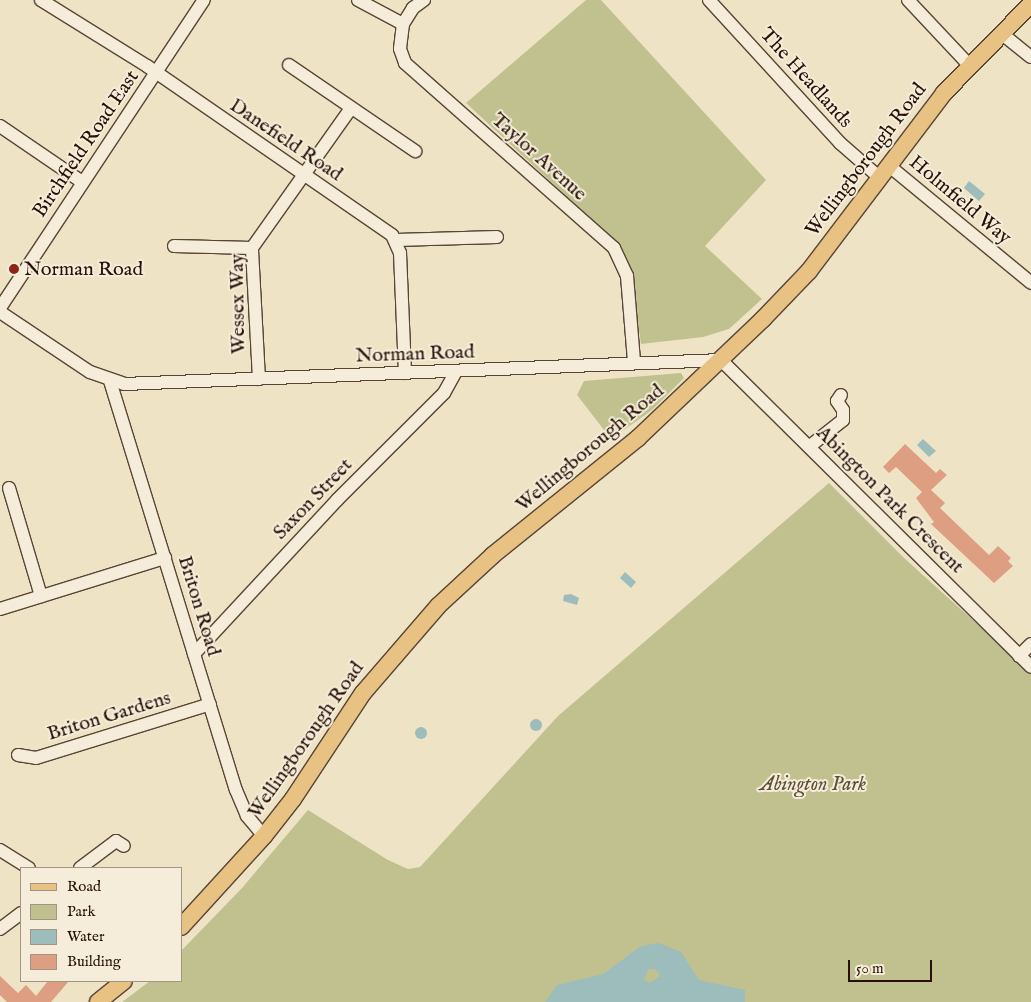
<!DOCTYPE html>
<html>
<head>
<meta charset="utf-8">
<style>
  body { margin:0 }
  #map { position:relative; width:1031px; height:1002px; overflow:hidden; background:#efe3c5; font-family:"IM FELL English",serif }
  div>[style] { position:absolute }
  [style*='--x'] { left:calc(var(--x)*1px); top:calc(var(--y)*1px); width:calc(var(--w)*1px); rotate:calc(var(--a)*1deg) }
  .green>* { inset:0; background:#c1c18f }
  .water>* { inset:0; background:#9cbdbc }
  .round { border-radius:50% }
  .building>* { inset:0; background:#dd9e81 }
  .roads { filter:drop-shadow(1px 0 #584537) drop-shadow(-1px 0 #584537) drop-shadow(0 1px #584537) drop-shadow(0 -1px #584537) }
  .minor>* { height:12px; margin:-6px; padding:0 6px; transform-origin:6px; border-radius:6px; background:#f5edd9 }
  .major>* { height:16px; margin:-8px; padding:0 8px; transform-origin:8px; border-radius:8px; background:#e8c282 }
  .dots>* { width:14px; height:14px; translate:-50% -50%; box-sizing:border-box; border:2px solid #f5edd9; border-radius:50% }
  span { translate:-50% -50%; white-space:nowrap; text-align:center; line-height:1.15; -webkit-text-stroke:4px #f5edd9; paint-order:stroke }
  .street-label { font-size:20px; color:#261008 }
  .poi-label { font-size:20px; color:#261008 }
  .left { translate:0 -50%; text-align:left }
  .park-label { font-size:20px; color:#5c4e37; font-style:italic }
  .legend { position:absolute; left:20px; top:867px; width:162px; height:115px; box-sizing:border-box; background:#f5edd9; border:1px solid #a29585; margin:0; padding:6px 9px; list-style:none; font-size:15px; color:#261008 }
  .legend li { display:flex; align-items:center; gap:10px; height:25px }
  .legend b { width:25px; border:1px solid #a29585 }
  .scale { position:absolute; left:848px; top:960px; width:84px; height:22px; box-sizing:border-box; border:2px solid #261008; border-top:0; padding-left:6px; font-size:15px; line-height:18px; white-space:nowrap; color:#261008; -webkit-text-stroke:4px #f5edd9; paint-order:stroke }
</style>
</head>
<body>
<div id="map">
  <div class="green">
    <div style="clip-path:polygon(586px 0,601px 0,766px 180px,705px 246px,762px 299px,729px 329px,703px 337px,641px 344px,632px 280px,606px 233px,466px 103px)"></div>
    <div style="clip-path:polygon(681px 373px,684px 378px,652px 410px,611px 439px,577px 395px,584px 381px)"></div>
    <div style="clip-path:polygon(829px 483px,903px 557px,1006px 650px,1031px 663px,1031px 1002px,122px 1002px,150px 981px,181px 981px,181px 951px,242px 888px,308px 810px,388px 860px,408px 869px,420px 867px,558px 716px)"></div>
  </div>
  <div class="water">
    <div style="clip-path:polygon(969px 181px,985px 194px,979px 201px,964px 188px)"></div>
    <div style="clip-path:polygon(923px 439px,936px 451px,929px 457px,917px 445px)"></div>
    <div style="clip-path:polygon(625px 572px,636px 582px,631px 588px,620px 578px)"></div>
    <div style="clip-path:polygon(571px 594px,579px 598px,577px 605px,563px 601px,564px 595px)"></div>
    <div class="round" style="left:530px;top:719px;width:12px;height:12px"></div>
    <div class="round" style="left:415px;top:727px;width:12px;height:12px"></div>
    <div style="clip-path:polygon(evenodd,659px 943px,681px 952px,699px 980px,745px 990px,745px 1002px,545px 1002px,557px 985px,603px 974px,641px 946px,659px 943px,649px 969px,655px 969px,660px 976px,649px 983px,644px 979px,649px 969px)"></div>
  </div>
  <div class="building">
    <div style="clip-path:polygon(905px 444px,936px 473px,940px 469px,947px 475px,931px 490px,945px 503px,940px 508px,989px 555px,998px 546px,1011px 558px,1008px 561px,1013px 566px,994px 583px,931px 524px,934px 522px,916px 498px,922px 492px,896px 467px,889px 473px,883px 467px)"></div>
    <div style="clip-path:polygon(0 976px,18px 993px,26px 985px,36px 996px,48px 981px,69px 981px,51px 1002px,7px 1002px,0 995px)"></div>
  </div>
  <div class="roads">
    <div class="minor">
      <div style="--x:41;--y:0;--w:125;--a:31.9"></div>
      <div style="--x:147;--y:66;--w:298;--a:34.6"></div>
      <div style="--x:392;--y:235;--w:20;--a:66"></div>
      <div style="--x:400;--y:253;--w:120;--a:87.6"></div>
      <div style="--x:358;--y:0;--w:51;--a:28.1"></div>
      <div style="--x:424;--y:0;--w:14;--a:144"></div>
      <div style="--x:413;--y:8;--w:19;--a:122"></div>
      <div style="--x:403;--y:24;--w:25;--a:97"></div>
      <div style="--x:400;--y:49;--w:15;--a:70"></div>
      <div style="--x:405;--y:63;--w:279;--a:41.5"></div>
      <div style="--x:614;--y:248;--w:31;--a:65"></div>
      <div style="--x:627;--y:276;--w:86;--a:85.3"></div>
      <div style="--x:709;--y:0;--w:194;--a:47.5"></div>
      <div style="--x:840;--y:143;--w:52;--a:41.1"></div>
      <div style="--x:908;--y:0;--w:89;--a:46.8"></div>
      <div style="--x:1001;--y:33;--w:38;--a:39"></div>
      <div style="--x:289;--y:65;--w:153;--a:34.3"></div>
      <div style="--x:0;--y:126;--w:99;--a:34.3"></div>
      <div style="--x:888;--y:165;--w:185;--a:39.5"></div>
      <div style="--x:396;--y:240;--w:101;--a:-1.7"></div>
      <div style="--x:174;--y:246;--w:78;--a:1.5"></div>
      <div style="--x:0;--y:308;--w:369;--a:-56.5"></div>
      <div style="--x:0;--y:312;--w:108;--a:33.7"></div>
      <div style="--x:90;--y:372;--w:36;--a:19"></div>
      <div style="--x:124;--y:384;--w:597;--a:-2.3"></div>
      <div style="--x:721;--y:360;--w:436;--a:44.7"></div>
      <div style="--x:259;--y:379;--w:131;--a:-93.1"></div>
      <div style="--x:252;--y:248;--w:171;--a:-54.7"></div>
      <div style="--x:110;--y:381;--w:428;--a:72.9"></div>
      <div style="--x:236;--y:790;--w:28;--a:67"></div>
      <div style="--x:247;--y:816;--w:26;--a:50"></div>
      <div style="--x:810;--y:446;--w:42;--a:-38.2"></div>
      <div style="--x:843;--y:420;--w:10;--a:-90"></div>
      <div style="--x:843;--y:410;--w:11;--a:-124"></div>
      <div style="--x:837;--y:401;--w:7;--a:-56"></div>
      <div style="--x:9;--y:488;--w:113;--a:73.5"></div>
      <div style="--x:0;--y:609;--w:173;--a:-17.2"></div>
      <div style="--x:194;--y:654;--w:210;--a:-47.1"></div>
      <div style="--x:337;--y:500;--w:151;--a:-45"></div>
      <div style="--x:444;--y:393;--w:25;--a:-61"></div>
      <div style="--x:1019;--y:656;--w:17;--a:-45"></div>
      <div style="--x:18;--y:755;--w:18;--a:9"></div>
      <div style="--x:36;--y:758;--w:182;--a:-17.2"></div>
      <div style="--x:0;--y:850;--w:34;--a:32"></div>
      <div style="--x:80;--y:868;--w:45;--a:-36.9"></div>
      <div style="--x:116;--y:841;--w:9;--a:32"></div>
      <div style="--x:0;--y:929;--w:26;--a:-37"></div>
    </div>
    <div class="major">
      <div style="--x:181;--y:927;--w:123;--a:-47.6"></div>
      <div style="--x:264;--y:836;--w:47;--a:-51.9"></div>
      <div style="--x:293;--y:799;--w:127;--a:-56.6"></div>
      <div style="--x:363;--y:693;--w:115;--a:-49.2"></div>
      <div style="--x:438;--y:606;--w:75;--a:-42.8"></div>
      <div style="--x:493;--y:555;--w:186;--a:-38.9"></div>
      <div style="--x:638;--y:438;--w:173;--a:-43.6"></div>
      <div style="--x:763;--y:319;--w:66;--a:-46.2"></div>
      <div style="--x:809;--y:271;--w:223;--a:-52.8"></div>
      <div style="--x:944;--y:93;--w:124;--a:-45.7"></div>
      <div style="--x:98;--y:1002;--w:33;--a:-39"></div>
    </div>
  </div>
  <div class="dots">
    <div style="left:14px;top:269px;background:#8f2418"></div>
  </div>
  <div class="street-label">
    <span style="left:806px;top:78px;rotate:48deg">The Headlands</span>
    <span style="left:286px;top:140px;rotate:34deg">Danefield Road</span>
    <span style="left:86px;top:144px;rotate:-56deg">Birchfield Road East</span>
    <span style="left:539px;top:157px;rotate:42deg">Taylor Avenue</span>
    <span style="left:866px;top:160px;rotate:-53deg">Wellingborough Road</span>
    <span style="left:960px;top:200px;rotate:40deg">Holmfield Way</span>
    <span style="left:238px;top:304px;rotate:-91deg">Wessex Way</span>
    <span style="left:415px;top:354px;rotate:-2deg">Norman Road</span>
    <span style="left:590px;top:448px;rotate:-40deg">Wellingborough Road</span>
    <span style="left:313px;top:499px;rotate:-46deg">Saxon Street</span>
    <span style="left:890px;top:500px;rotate:45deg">Abington Park Crescent</span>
    <span style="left:199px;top:606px;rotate:73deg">Briton Road</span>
    <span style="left:109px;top:716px;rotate:-17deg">Briton Gardens</span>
    <span style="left:306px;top:740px;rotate:-55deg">Wellingborough Road</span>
  </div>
  <div class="poi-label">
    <span class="left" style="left:24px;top:269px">Norman Road</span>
  </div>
  <div class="park-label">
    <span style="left:813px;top:784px">Abington Park</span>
  </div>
  <ul class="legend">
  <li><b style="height:6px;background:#e8c282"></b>Road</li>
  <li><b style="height:14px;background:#c1c18f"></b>Park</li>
  <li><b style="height:14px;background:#9cbdbc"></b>Water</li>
  <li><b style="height:14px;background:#dd9e81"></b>Building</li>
  </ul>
  <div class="scale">50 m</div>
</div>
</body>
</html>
